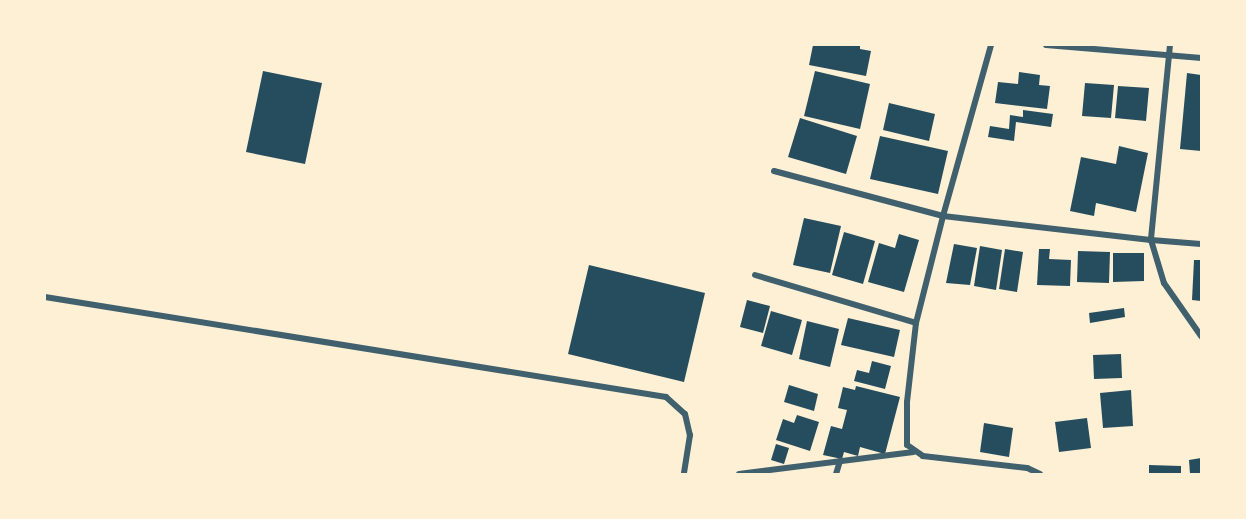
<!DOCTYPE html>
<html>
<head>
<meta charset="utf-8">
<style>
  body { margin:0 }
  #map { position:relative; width:1246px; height:519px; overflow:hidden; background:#fdf0d5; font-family:"Noto Serif",serif }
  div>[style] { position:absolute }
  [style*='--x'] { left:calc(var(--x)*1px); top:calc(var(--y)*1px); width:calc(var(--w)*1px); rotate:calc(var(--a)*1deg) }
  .building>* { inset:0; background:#264d5e }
  .minor>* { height:6px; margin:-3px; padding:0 3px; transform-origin:3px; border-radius:3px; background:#3f606c }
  span { translate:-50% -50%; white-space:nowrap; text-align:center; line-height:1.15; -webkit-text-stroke:6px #fdf0d5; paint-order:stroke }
  .frame { position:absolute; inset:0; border:46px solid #fdf0d5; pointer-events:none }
</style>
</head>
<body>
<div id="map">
  <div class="building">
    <div style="clip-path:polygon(813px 45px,860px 45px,860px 49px,871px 51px,866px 76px,809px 65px)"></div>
    <div style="clip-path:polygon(263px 71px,322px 83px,305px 164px,246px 152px)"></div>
    <div style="clip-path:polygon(815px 71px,870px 84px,860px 129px,804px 116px)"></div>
    <div style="clip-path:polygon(1019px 72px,1040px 75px,1039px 85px,1050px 86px,1047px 109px,995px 103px,998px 82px,1018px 84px)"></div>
    <div style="clip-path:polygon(1187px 73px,1201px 75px,1201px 151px,1180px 149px)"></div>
    <div style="clip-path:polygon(1085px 83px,1114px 85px,1111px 118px,1082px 116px)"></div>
    <div style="clip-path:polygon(1118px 86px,1149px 88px,1146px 121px,1115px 118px)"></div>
    <div style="clip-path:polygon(889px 103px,935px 114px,929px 141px,883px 130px)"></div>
    <div style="clip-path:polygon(1023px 110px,1053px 114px,1051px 127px,1016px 122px,1014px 141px,988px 137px,990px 126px,1009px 129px,1010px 115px,1023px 117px)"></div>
    <div style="clip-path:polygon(800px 118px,857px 136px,846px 174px,788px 157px)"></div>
    <div style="clip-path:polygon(880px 136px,948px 151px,938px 194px,870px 179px)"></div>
    <div style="clip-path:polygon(1119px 146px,1148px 153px,1136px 212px,1096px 203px,1094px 216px,1070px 211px,1081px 157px,1116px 164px)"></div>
    <div style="clip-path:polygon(804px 218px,841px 226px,830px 273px,793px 265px)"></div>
    <div style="clip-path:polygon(844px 232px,875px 241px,863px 284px,832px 275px)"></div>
    <div style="clip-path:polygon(899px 234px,919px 240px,904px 292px,868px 282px,879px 243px,895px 248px)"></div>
    <div style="clip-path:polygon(954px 244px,977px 248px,970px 285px,946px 283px)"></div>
    <div style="clip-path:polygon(980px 246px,1002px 250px,996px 290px,974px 286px)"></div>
    <div style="clip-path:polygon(1005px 249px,1023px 252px,1017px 292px,999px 289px)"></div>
    <div style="clip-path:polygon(1039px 249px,1050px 249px,1049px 259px,1071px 260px,1070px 286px,1037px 285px)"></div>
    <div style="clip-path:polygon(1078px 251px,1110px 252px,1109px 283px,1077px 282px)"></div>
    <div style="clip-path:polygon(1113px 253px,1144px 253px,1144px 281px,1113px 282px)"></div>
    <div style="clip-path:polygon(1194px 260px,1201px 260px,1201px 301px,1192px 300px)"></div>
    <div style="clip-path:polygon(589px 265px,705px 293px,684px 382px,568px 354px)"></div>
    <div style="clip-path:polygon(747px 300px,770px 306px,763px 333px,740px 327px)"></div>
    <div style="clip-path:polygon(1124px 308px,1125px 317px,1090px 323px,1089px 313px)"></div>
    <div style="clip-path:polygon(771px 311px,802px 320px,792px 355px,761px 346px)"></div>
    <div style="clip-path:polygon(848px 318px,900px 330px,894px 357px,841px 345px)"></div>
    <div style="clip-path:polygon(807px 321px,839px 329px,830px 367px,799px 359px)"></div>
    <div style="clip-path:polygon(1121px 354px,1122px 378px,1094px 379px,1093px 355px)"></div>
    <div style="clip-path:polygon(872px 361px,891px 366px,885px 389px,854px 381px,857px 370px,869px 373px)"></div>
    <div style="clip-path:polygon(789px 385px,818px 394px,814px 411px,784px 402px)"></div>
    <div style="clip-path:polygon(856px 386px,900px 397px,885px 454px,860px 447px,858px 456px,844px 452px,842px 459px,823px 455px,831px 426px,842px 429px,847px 410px,838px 408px,843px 387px,855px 390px)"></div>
    <div style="clip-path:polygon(1131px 390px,1133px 426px,1103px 428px,1100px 393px)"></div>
    <div style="clip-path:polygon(797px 415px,819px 422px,810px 451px,776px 440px,783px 419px,794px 423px)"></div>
    <div style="clip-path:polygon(1087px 418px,1091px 448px,1059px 452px,1055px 422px)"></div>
    <div style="clip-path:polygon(984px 423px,1013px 428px,1009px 457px,980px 452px)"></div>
    <div style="clip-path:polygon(776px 444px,789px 448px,784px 464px,771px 460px)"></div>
    <div style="clip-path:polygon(1201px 458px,1201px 474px,1190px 474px,1189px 460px)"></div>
    <div style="clip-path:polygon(1149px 465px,1181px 466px,1181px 474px,1149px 474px)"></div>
  </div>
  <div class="minor">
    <div style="--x:1046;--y:45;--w:156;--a:4.8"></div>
    <div style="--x:1170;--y:45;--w:196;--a:95.6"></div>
    <div style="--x:1151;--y:240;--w:50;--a:4.6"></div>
    <div style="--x:774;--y:171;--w:175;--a:14.9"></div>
    <div style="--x:943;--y:216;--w:178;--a:-74.3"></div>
    <div style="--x:755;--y:275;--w:168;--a:16.6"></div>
    <div style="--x:45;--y:297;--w:629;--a:9.15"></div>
    <div style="--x:666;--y:397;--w:25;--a:42"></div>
    <div style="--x:685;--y:414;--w:22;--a:77"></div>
    <div style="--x:690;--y:435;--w:39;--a:99"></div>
    <div style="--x:739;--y:474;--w:176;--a:-7.2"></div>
    <div style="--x:836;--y:474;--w:14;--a:-73"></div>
    <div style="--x:1040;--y:474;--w:14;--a:-155"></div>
    <div style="--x:1027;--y:468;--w:105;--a:-173.4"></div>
    <div style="--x:923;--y:456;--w:19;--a:-145"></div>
    <div style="--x:907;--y:445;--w:43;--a:-90"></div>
    <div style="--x:907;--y:402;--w:80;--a:-83.5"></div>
    <div style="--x:916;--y:323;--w:110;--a:-75.8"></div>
    <div style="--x:943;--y:216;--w:209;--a:6.6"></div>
    <div style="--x:1151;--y:240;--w:45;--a:73.2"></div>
    <div style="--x:1164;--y:283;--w:65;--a:55.1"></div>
  </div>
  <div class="frame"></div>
</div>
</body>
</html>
